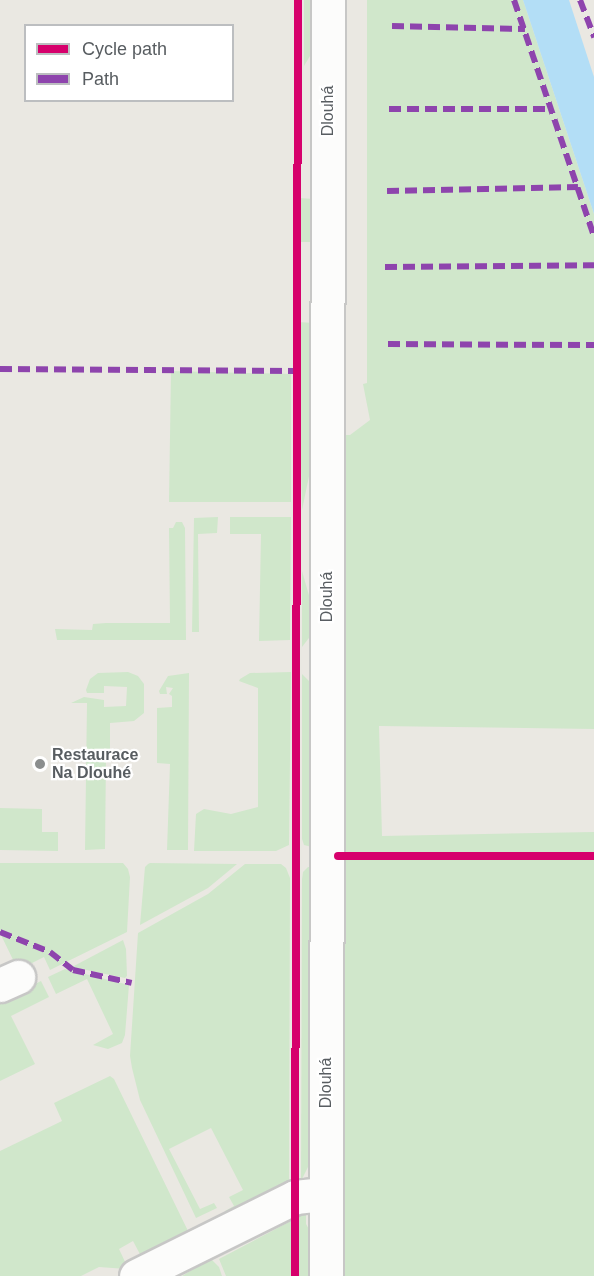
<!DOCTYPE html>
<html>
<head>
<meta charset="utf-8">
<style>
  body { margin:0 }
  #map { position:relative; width:594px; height:1276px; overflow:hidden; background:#eae8e2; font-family:Helvetica,sans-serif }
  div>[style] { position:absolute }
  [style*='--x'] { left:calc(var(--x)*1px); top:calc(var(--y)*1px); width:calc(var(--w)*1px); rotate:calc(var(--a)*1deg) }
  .green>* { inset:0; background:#d0e7cb }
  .water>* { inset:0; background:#b3def6 }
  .roads { filter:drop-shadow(2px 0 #c7c7c6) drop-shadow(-2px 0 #c7c7c6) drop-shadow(0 2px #c7c7c6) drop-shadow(0 -2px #c7c7c6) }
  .minor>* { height:33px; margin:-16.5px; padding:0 16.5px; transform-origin:16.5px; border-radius:16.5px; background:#fcfcfb }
  .quiet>* { height:6px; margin-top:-3px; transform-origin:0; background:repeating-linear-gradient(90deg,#8e44ad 0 12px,transparent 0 18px) }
  .cycleway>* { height:8px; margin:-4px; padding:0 4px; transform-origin:4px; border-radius:4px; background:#d6006c }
  .dots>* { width:16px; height:16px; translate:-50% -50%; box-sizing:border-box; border:3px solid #fff; border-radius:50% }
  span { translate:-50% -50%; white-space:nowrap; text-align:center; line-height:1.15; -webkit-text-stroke:4.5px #fff; paint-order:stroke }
  .street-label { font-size:16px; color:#585d61 }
  .poi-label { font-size:16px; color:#585d61; font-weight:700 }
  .left { translate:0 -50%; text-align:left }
  .legend { position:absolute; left:24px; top:24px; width:210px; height:78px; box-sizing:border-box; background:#fff; border:2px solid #bcbec0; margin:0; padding:8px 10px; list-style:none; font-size:18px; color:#585d61 }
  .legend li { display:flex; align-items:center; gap:12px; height:30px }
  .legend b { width:30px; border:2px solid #bcbec0 }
</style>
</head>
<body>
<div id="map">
  <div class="green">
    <div style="clip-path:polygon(304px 0,314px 0,313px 51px,304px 66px)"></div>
    <div style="clip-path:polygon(367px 0,523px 0,594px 214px,594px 729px,379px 726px,382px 836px,594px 832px,594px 1276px,338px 1276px,339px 435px,350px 435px,370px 420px,363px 384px,367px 383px)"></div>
    <div style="clip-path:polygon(299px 198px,314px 199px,314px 242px,299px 242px)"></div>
    <div style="clip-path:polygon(298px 322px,314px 323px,313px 457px,302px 510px)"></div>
    <div style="clip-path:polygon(171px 371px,291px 374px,291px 502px,169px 502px)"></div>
    <div style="clip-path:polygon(218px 517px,217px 533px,198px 534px,199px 632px,192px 632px,194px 518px)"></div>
    <div style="clip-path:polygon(230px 517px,291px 517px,290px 640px,259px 641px,261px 534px,230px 534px)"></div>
    <div style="clip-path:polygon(176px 522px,182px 522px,185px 528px,186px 640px,57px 640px,55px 629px,92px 630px,93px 624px,106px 623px,170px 623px,169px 528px,173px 528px)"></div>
    <div style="clip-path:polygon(302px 571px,312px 606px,312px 634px,302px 647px)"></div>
    <div style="clip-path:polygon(128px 672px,138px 676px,144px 684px,144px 713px,134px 721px,110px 723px,110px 758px,106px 758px,105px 849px,85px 850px,87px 703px,71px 703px,84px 697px,104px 700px,104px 707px,126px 706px,127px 687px,104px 686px,104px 693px,87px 693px,86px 690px,90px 679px,98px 673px)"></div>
    <div style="clip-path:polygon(291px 672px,289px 845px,276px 851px,194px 851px,196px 814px,204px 809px,231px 814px,258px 807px,258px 688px,239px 681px,240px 679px,250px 673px)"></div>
    <div style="clip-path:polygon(189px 673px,188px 850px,167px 850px,170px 764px,157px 763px,157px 708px,172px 707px,172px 696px,169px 694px,173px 688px,166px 687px,167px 694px,160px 694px,159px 691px,168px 676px)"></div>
    <div style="clip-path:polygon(302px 674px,311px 683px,312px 847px,304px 845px,302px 839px)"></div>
    <div style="clip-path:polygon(0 808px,42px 809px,42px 832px,58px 832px,58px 851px,0 850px)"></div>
    <div style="clip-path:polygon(0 863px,123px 863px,128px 869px,130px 877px,127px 932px,50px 970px,44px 957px,18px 970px,0 933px)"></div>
    <div style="clip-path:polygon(148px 864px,150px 863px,237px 864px,208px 888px,140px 925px,145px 867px)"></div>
    <div style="clip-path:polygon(245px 864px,281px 864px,286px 868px,290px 878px,289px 1188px,228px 1216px,225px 1211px,234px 1206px,229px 1197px,243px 1190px,211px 1128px,169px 1149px,200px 1209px,214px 1203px,217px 1208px,196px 1218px,140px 1100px,132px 1068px,130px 1056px,138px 933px,208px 894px)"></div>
    <div style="clip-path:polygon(308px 867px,311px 867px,310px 1163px,301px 1181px,302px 879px,303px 872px)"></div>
    <div style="clip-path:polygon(123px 940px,126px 949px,127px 976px,125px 978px,72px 967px)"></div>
    <div style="clip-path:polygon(65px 969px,129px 985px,125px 1035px,122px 1043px,108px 1049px,93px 1045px,113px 1034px,87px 979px,56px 994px,48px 977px)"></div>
    <div style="clip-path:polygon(41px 981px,49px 997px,11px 1016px,35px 1064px,0 1081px,0 1001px)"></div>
    <div style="clip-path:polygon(110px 1076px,114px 1079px,189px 1233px,142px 1258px,133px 1241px,119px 1249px,127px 1266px,126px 1269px,99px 1267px,81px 1276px,0 1276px,0 1151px,62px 1121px,54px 1103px)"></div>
    <div style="clip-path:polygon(306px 1213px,306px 1224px,310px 1231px,311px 1276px,226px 1276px,219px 1259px)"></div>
    <div style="clip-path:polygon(208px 1260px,212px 1260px,219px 1267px,222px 1276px,182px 1276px)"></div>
  </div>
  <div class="water">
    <div style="clip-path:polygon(523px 0,569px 0,594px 77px,594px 214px)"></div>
  </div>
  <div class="roads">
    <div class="minor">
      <div style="--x:0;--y:985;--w:20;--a:-24"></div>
      <div style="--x:136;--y:1276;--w:178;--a:-26.4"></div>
      <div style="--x:295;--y:1197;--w:31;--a:-6"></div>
      <div style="--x:326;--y:1276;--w:1276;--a:-89.91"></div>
    </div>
  </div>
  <div class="quiet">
    <div style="--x:514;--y:0;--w:249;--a:71.3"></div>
    <div style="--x:580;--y:0;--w:40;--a:69"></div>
    <div style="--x:392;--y:26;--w:133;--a:1.3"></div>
    <div style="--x:389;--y:109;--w:163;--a:0"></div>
    <div style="--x:387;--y:191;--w:191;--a:-1.2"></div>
    <div style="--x:385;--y:267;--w:209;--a:-0.5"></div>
    <div style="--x:388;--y:344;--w:206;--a:0.3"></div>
    <div style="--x:0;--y:369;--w:297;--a:0.4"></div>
    <div style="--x:0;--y:932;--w:54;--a:21.8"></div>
    <div style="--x:50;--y:952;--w:29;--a:38"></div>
    <div style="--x:73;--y:970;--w:60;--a:12.4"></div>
  </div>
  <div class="cycleway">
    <div style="--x:338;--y:856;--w:256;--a:0"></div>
    <div style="--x:295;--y:1276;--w:1276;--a:-89.87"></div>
  </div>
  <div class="dots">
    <div style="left:40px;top:764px;background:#8b8e8e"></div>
  </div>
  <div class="street-label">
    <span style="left:328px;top:111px;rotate:-90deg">Dlouhá</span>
    <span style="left:327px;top:597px;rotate:-90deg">Dlouhá</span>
    <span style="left:326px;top:1083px;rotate:-90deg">Dlouhá</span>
  </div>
  <div class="poi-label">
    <span class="left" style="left:52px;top:764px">Restaurace<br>Na Dlouhé</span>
  </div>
  <ul class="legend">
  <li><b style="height:8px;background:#d6006c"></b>Cycle path</li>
  <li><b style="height:8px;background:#8e44ad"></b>Path</li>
  </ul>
</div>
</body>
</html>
